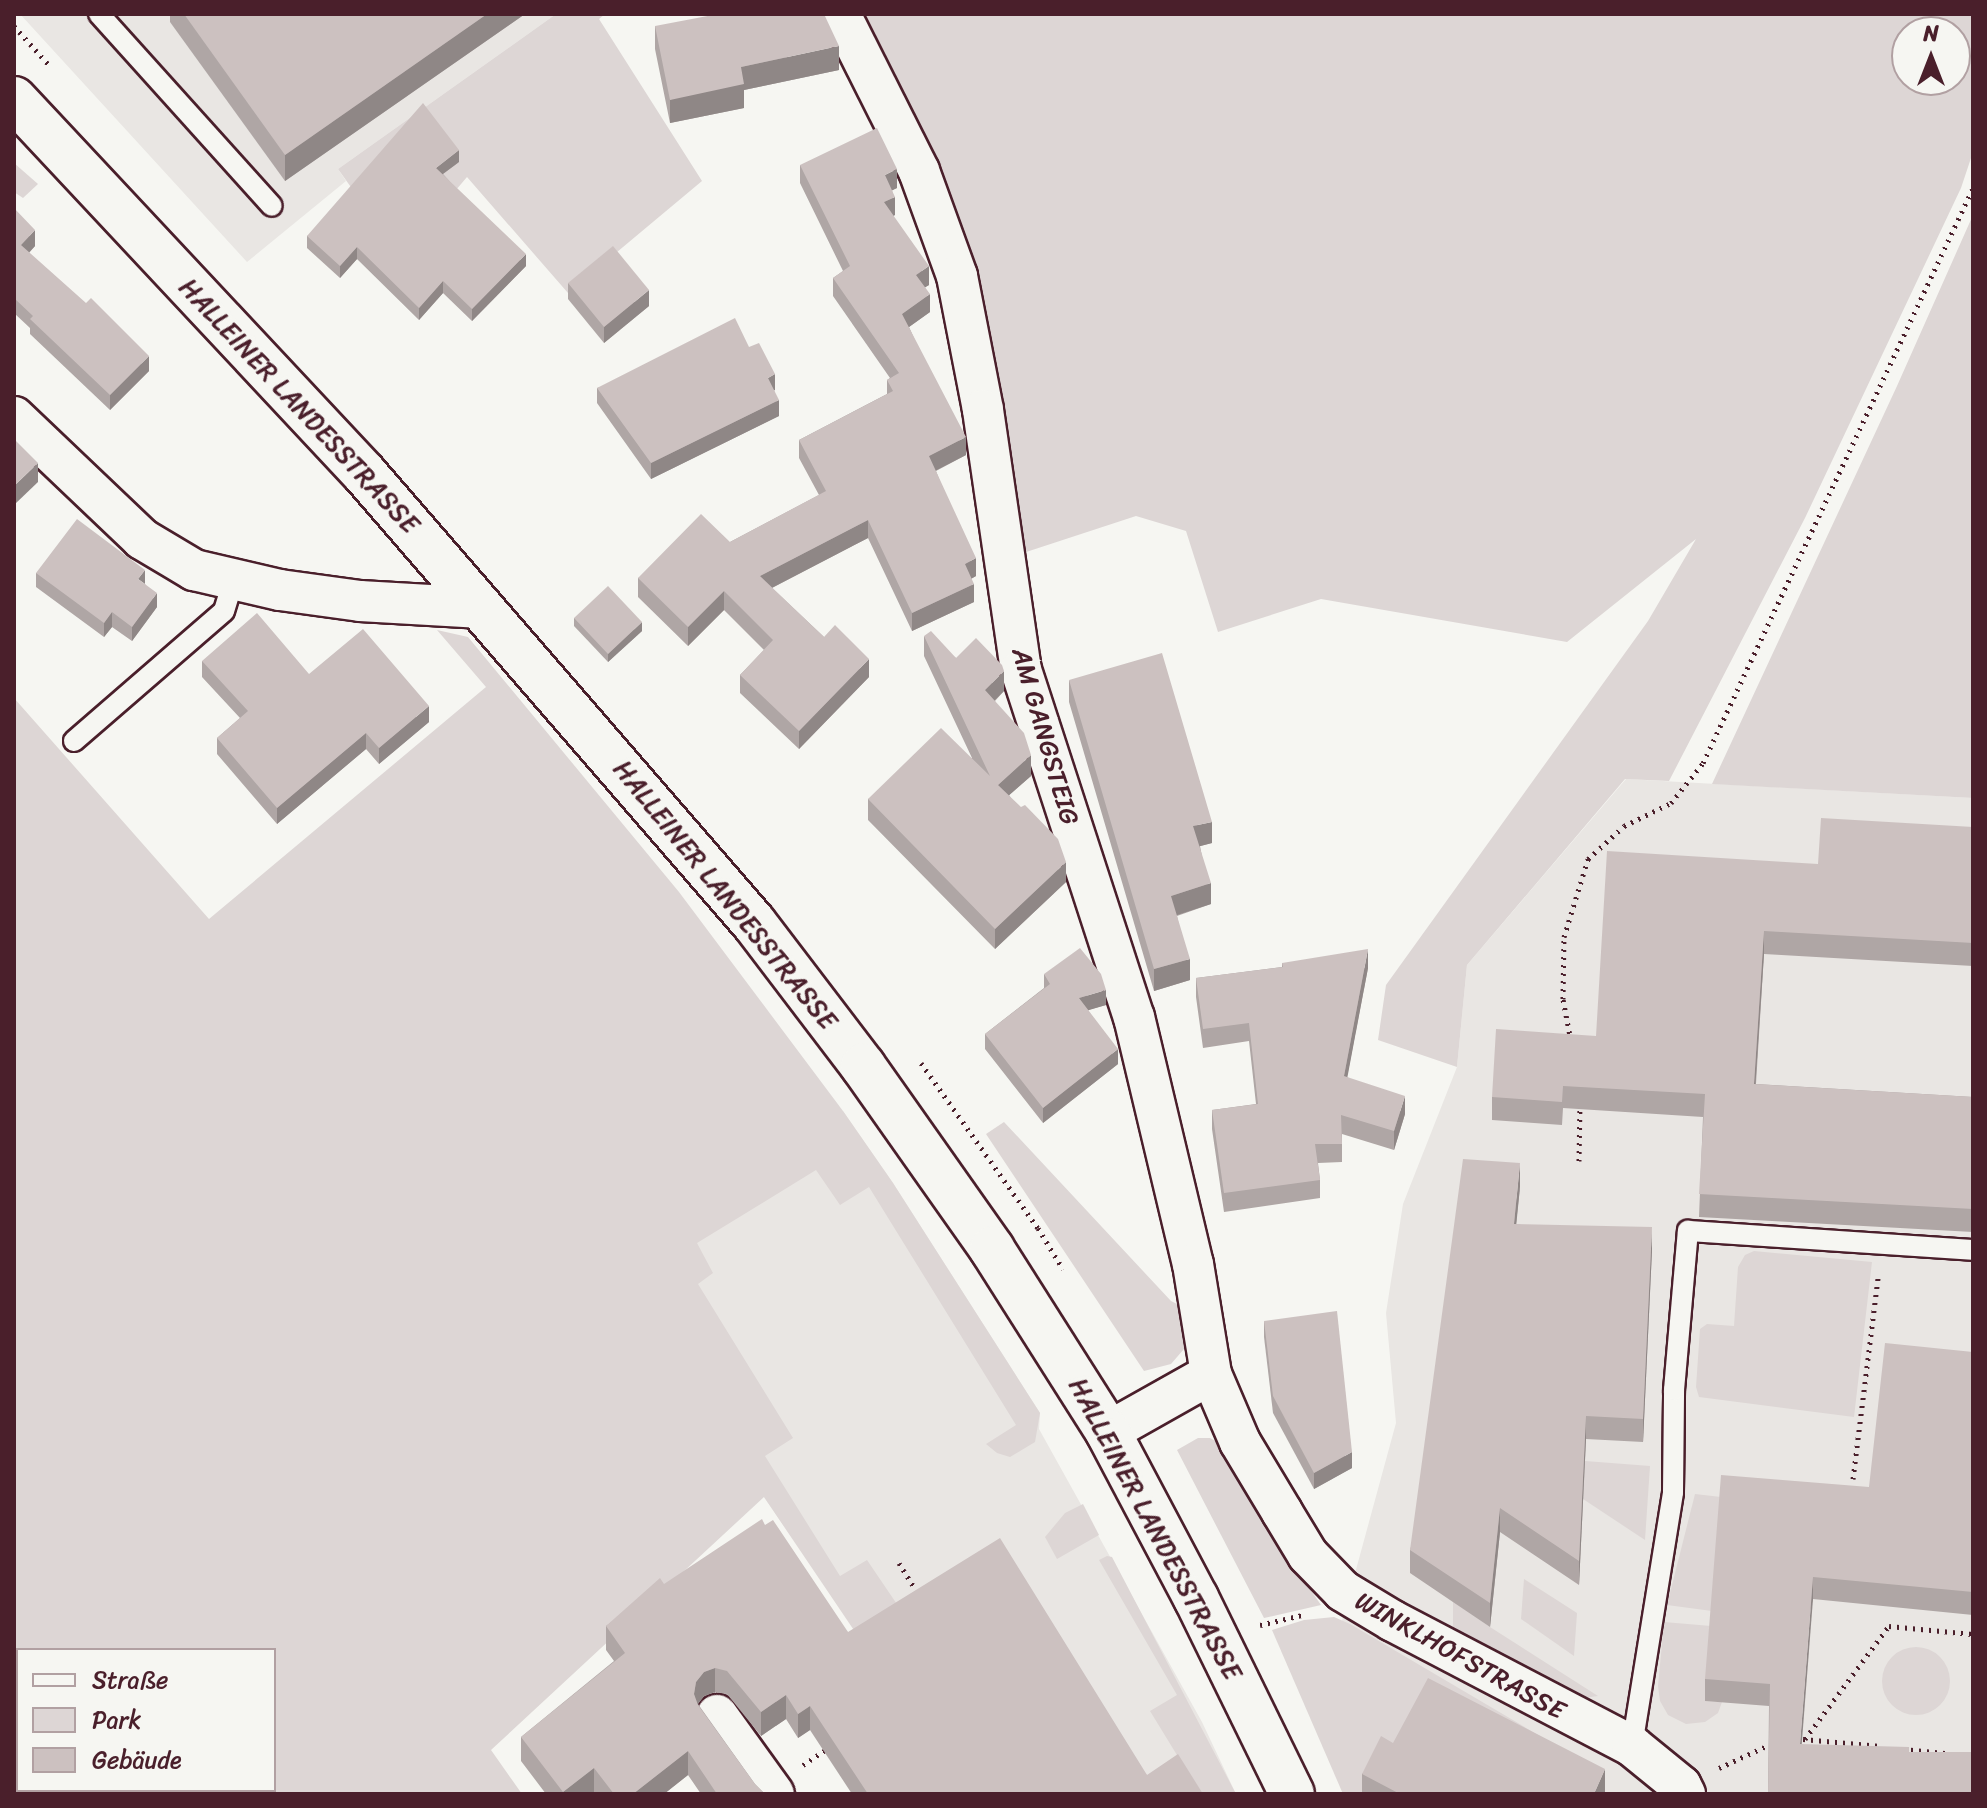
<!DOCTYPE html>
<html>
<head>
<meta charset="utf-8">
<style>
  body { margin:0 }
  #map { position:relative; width:1987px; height:1808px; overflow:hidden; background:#f6f6f2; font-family:Sriracha,sans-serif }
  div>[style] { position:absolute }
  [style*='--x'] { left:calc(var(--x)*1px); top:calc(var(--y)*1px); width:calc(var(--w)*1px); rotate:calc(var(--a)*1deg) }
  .built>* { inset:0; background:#e9e6e3 }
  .green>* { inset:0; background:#ddd6d5 }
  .round { border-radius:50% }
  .path>* { height:5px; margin-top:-2.5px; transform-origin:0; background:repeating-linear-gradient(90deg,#4a1f2b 0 2px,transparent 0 8px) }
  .roads { filter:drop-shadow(2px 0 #4a1f2b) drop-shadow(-2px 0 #4a1f2b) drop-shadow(0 2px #4a1f2b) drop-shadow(0 -2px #4a1f2b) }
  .lane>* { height:20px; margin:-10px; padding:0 10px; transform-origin:10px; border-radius:10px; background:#f6f6f2 }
  .street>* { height:40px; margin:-20px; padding:0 20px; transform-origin:20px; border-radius:20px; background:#f6f6f2 }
  .secondary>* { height:44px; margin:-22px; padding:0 22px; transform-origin:22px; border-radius:22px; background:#f6f6f2 }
  .wall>* { inset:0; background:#afa6a5 }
  .shaded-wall>* { inset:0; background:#8f8786 }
  .building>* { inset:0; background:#ccc1c0 }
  span { translate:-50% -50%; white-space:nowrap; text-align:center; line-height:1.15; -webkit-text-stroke:7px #f6f6f2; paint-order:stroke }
  .street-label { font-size:26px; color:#4a1f2b }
  .frame { position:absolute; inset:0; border:16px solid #4a1f2b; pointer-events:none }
  .legend { position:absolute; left:16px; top:1648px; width:260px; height:144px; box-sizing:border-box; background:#f6f6f2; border:2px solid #b1a0a2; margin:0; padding:10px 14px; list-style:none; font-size:24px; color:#4a1f2b }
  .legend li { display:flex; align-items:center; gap:16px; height:40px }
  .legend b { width:40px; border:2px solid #b1a0a2 }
  .north { position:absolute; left:1891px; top:16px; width:80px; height:80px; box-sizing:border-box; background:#f6f6f2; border:2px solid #b1a0a2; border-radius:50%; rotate:0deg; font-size:22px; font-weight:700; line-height:32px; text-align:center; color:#4a1f2b }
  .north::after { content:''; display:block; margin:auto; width:28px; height:36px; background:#4a1f2b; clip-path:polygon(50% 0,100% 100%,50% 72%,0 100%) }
</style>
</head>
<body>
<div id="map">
  <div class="built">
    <div style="clip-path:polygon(20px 14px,556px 14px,338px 169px,346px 181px,247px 262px)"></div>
    <div style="clip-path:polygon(1626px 779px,1973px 798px,1973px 1794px,1344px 1794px,1336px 1643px,1396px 1423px,1386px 1313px,1403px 1204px,1457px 1067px,1467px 965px)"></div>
    <div style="clip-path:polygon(843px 1111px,893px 1183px,1040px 1413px,1039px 1429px,1202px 1722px,1236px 1794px,969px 1794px,764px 1497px,669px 1242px)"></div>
  </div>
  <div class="green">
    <div style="clip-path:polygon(556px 14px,605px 14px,599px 19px,702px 181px,568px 293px,467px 177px,400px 256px,338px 169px)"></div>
    <div style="clip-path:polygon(evenodd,856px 14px,1973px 14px,1973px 152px,1961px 188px,1805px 518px,1669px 781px,1625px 779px,1467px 965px,1457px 1067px,1378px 1040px,1386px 985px,1648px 621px,1696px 539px,1567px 642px,1321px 599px,1218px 632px,1186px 531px,1136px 516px,1017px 555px,972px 273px,856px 14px,1907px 32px,1955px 32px,1955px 80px,1907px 80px,1907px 32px)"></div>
    <div style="clip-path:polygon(14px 163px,38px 184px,23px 198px,14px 192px)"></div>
    <div style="clip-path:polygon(1973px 215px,1973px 798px,1712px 784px,1897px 386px)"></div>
    <div style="clip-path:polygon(evenodd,437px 630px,468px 637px,679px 892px,843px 1111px,893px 1183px,1040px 1413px,1035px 1442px,1010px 1457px,997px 1453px,986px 1444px,1016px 1425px,869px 1187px,840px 1205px,816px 1170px,697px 1243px,713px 1273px,698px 1284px,793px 1438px,765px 1456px,840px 1576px,867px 1560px,907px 1619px,899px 1697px,764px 1497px,491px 1750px,522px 1794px,14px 1794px,14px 698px,209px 919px,486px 687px,437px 630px,18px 1650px,274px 1650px,274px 1790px,18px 1790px,18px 1650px)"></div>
    <div style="clip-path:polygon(1004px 1122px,1171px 1301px,1179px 1305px,1190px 1342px,1171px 1364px,1144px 1371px,986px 1134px)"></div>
    <div style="clip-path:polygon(1754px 1251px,1872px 1262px,1854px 1417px,1699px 1397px,1696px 1387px,1700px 1329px,1707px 1324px,1734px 1326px,1738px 1267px,1745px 1255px)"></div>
    <div style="clip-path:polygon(1198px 1438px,1210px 1438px,1219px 1443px,1232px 1459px,1300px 1575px,1321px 1605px,1264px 1618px,1177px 1450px)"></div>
    <div style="clip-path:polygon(1585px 1461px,1650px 1466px,1645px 1540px,1583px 1499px)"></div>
    <div style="clip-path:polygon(1695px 1494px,1721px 1497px,1712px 1611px,1667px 1605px)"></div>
    <div style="clip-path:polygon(1083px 1504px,1099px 1535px,1057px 1559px,1045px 1537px,1065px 1513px)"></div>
    <div style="clip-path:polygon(1107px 1556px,1112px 1557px,1236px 1794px,1195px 1794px,1199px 1791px,1150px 1711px,1177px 1695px,1099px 1560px)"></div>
    <div style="clip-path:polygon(1524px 1579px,1577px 1613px,1574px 1656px,1521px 1619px)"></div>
    <div style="clip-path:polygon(1453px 1601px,1490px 1627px,1598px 1696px,1583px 1698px,1542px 1689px,1453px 1628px)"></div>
    <div style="clip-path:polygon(1334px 1617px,1350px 1624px,1550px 1742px,1363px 1794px,1343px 1794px,1272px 1630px,1304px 1620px)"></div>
    <div style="clip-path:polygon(1664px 1622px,1711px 1626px,1705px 1701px,1722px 1702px,1718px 1713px,1705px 1722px,1686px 1724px,1668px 1715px,1660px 1701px,1658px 1686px)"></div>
    <div class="round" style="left:1882px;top:1647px;width:68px;height:68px"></div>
  </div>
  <div class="path">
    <div style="--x:14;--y:26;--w:52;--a:48.1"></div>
    <div style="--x:1571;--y:1041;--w:43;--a:-100.8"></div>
    <div style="--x:1563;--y:999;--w:62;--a:-89.1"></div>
    <div style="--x:1564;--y:937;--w:82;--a:-72.9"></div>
    <div style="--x:1588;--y:859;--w:49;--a:-42.5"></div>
    <div style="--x:1624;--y:826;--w:52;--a:-26.1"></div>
    <div style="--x:1671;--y:803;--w:51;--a:-51.3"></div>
    <div style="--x:1703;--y:763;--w:635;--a:-64.85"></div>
    <div style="--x:921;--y:1063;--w:202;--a:54.7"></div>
    <div style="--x:1038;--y:1228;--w:48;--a:58.6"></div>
    <div style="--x:1579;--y:1161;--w:55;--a:-89"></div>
    <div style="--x:1853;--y:1479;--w:203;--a:-82.9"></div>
    <div style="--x:899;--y:1563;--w:36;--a:58"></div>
    <div style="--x:1260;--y:1625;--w:47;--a:-13.4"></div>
    <div style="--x:1803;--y:1739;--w:78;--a:5.1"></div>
    <div style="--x:1805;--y:1739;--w:141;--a:-53.4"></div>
    <div style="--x:1889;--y:1626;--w:84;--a:5.4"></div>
    <div style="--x:1903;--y:1749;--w:42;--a:5.4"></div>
    <div style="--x:803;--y:1765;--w:30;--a:-34"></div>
    <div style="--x:1719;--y:1768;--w:62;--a:-24.9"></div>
  </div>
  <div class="roads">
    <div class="lane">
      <div style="--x:99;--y:14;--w:258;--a:48"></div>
      <div style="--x:74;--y:741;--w:198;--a:-40.9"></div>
      <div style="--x:224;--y:611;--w:34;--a:-73"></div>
      <div style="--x:1632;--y:1746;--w:257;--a:-80.8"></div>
      <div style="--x:1673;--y:1492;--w:102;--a:-89.4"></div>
      <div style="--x:1674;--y:1390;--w:160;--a:-85"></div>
      <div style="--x:1688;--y:1231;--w:286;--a:3.8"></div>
    </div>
    <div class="street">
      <div style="--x:840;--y:14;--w:176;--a:63.3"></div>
      <div style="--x:919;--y:171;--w:112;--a:70.1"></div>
      <div style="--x:957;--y:276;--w:136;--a:79"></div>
      <div style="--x:983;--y:410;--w:263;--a:81.7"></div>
      <div style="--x:1021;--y:670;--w:365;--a:72"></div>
      <div style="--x:1134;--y:1017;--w:254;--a:76.6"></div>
      <div style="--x:1193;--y:1264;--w:111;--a:80.7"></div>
      <div style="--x:14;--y:417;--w:177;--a:43.6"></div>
      <div style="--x:142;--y:539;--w:61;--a:30.8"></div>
      <div style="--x:194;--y:570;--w:88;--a:13.1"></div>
      <div style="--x:280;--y:590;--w:81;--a:7.8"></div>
      <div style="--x:360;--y:601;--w:122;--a:3.3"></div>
      <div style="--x:1108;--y:1432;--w:118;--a:-29.4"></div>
      <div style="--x:1211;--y:1374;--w:74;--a:66.9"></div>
      <div style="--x:1240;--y:1442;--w:82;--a:59"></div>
      <div style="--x:1282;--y:1512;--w:50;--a:58.8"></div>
      <div style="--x:1308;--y:1555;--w:50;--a:45.8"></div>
      <div style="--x:1343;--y:1591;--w:58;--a:31"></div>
      <div style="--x:1393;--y:1621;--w:270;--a:27.6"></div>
      <div style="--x:1632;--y:1746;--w:63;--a:39.2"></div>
      <div style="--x:1681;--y:1786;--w:9;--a:63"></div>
      <div style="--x:717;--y:1715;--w:97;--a:54.2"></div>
    </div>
    <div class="secondary">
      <div style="--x:14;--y:99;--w:512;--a:46.9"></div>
      <div style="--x:364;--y:473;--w:595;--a:49.09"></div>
      <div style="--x:754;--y:923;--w:180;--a:52.7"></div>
      <div style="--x:863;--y:1066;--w:224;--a:54.8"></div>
      <div style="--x:992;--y:1249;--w:217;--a:57.6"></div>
      <div style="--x:1108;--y:1432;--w:188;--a:62.1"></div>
      <div style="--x:1196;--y:1598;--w:218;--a:63.9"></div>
    </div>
  </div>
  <div class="wall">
    <div style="clip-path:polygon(170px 14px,525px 14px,285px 181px,170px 22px)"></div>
    <div style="clip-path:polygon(655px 26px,839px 70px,744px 90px,744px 108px,670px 123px,655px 49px)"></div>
    <div style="clip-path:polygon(459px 162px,443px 174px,526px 266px,472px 321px,443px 293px,419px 320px,357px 259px,340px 278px,307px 248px,307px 236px)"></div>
    <div style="clip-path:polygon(800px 165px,897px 188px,892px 190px,895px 215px,893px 216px,929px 285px,925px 287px,930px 312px,909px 327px,966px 455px,936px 471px,976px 576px,971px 579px,974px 602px,912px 631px,868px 538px,772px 588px,824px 637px,869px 677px,799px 749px,740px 693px,740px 675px,764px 650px,724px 610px,688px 646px,638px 597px,638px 578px,730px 542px,819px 495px,799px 458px,799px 440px,887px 394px,887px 380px,890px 378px,833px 296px,833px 278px,843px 271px,800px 183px)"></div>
    <div style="clip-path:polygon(14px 208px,35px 246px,29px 253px,149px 371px,110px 410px,30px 334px,30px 328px,14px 313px)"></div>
    <div style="clip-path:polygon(568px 283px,649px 306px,604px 343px,568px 299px)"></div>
    <div style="clip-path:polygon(749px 347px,775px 390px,774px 390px,779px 416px,651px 479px,597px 403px,597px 388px)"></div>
    <div style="clip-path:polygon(36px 573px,145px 584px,157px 607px,132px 641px,112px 627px,104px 637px,36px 587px)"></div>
    <div style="clip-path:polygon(574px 618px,642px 631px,608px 662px,574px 626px)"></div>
    <div style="clip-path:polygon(924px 636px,1004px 691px,995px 701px,1031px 776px,1009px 795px,1066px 882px,995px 949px,868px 820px,868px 799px,972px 758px,924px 656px)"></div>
    <div style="clip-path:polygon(202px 661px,309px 674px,429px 722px,379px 764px,366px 749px,277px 824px,217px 754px,217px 738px,240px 718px,202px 677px)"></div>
    <div style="clip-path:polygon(1069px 680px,1212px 843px,1200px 846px,1211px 904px,1177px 916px,1190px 980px,1154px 991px,1069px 702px)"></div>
    <div style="clip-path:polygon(1973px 827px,1973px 966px,1764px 954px,1756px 1084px,1973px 1097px,1973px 1232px,1699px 1217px,1703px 1117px,1563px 1108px,1562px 1125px,1492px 1120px,1492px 1097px,1596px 1036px,1818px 864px)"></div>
    <div style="clip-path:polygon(1282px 963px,1368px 968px,1347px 1077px,1405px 1114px,1394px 1150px,1342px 1134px,1342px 1162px,1318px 1163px,1320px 1180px,1320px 1198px,1224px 1212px,1212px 1129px,1212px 1110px,1256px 1104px,1249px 1041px,1203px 1048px,1196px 997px,1196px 978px,1282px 967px)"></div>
    <div style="clip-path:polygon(1044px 974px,1106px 1005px,1088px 1010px,1118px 1064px,1043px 1123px,985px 1049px,985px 1034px,1044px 988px)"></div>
    <div style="clip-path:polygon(1520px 1187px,1516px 1224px,1652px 1250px,1643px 1442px,1586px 1439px,1579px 1585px,1500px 1532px,1490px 1627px,1410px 1573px,1410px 1550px)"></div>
    <div style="clip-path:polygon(1264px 1321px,1352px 1468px,1314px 1489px,1273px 1413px,1264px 1337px)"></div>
    <div style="clip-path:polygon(1973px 1352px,1973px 1615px,1813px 1599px,1768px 1794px,1769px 1706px,1705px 1701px,1705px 1679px,1869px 1487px)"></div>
    <div style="clip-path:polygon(664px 1584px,848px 1632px,1147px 1775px,1203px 1794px,852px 1794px,810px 1730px,798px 1738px,786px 1719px,761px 1736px,727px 1694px,715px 1692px,704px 1696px,698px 1704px,755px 1784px,765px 1794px,701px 1794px,688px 1775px,664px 1794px,595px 1794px,594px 1792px,591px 1794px,546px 1794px,521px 1761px,521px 1737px,614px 1661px,606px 1650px,606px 1626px)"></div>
    <div style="clip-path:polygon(1393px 1743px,1605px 1793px,1605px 1794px,1362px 1794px,1362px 1774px)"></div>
  </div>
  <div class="shaded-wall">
    <div style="clip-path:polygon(487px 14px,525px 14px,285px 181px,285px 155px)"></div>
    <div style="clip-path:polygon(839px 46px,839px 70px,744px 90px,744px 108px,670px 123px,670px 100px,741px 67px)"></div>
    <div style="clip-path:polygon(459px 150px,459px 162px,436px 179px,436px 168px)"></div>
    <div style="clip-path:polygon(897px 169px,897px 188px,885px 194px,885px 175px)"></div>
    <div style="clip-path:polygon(895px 197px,895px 215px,884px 220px,884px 202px)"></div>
    <div style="clip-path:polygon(35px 230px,35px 246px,21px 261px,21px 245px)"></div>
    <div style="clip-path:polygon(357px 247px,357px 259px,340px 278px,340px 266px)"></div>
    <div style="clip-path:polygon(526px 254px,526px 266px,472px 321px,472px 309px)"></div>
    <div style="clip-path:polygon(929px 266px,929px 285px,916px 293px,916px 275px)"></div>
    <div style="clip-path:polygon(443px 281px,443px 293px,419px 320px,419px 308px)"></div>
    <div style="clip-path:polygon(649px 290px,649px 306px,604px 343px,604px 327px)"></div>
    <div style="clip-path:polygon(930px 294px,930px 312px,902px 332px,902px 314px)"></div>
    <div style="clip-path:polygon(149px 356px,149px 371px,110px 410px,110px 395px)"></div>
    <div style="clip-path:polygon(775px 374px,775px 390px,768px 393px,768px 378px)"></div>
    <div style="clip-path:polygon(779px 400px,779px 416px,651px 479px,651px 463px)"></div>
    <div style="clip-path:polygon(966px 437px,966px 455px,929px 474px,929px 456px)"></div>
    <div style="clip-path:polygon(38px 463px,38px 482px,14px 505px,14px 486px)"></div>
    <div style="clip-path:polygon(868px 520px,868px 538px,760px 594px,760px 576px)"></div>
    <div style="clip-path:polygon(976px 558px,976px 576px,965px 582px,965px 564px)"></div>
    <div style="clip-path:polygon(145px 570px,145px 584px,138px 579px)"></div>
    <div style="clip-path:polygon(974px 584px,974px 602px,912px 631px,912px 613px)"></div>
    <div style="clip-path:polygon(724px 591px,724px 610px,688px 646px,688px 627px)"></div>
    <div style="clip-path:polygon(157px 593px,157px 607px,132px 641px,132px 627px)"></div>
    <div style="clip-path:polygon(112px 612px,112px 627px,104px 637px,104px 623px)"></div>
    <div style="clip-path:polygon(642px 622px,642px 631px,608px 662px,608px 654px)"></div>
    <div style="clip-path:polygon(869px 659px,869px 677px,799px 749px,799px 731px)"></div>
    <div style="clip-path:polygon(1004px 671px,1004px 691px,985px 710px,985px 690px)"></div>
    <div style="clip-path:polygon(429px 706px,429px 722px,379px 764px,379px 748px)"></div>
    <div style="clip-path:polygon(366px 733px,366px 749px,277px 824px,277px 808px)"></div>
    <div style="clip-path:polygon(1031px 755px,1031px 776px,998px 805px,998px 785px)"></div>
    <div style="clip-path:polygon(1212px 822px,1212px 843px,1193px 848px,1193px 826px)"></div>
    <div style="clip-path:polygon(1066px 862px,1066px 882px,995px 949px,995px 929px)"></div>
    <div style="clip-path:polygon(1211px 883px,1211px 904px,1171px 917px,1171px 896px)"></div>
    <div style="clip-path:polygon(1764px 931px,1764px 954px,1754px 1106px,1754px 1084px)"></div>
    <div style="clip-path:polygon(1368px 949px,1368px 968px,1344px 1095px,1344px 1076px)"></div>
    <div style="clip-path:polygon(1190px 959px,1190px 980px,1154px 991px,1154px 969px)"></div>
    <div style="clip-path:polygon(1106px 990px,1106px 1005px,1079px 1013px,1079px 998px)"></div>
    <div style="clip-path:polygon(1118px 1049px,1118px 1064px,1043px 1123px,1043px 1108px)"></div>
    <div style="clip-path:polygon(1405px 1096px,1405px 1114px,1394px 1150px,1394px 1131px)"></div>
    <div style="clip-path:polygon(1520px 1163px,1520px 1187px,1514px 1247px,1514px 1224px)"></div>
    <div style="clip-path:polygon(1652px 1227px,1652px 1250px,1643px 1442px,1643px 1419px)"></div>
    <div style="clip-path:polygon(1586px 1416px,1586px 1439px,1579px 1585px,1579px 1561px)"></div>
    <div style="clip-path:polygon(1352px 1452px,1352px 1468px,1314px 1489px,1314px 1473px)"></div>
    <div style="clip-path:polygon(1500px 1508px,1500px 1532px,1490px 1627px,1490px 1603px)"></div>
    <div style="clip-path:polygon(1813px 1577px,1813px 1599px,1800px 1766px,1800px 1744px)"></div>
    <div style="clip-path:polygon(715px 1668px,715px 1692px,704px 1696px,696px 1706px,694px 1694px,696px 1682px,704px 1672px)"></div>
    <div style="clip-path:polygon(786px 1695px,786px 1719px,761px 1736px,761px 1712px)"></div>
    <div style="clip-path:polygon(810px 1706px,810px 1730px,798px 1738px,798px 1714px)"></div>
    <div style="clip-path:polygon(688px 1751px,688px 1775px,664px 1794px,633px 1794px)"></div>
    <div style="clip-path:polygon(594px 1768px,594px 1792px,591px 1794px,563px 1794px,563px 1792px)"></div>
    <div style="clip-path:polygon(1605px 1769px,1605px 1794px,1594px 1794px)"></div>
  </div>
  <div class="building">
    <div style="clip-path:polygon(184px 14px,487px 14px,285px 155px)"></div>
    <div style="clip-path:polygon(718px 14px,824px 14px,839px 46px,741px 67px,744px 84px,670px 100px,655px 26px)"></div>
    <div style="clip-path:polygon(423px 103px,459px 150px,436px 168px,526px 254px,472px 309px,443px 281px,419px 308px,357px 247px,340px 266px,307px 236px)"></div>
    <div style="clip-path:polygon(877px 128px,897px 169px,885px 175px,895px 197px,884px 202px,929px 266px,916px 275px,930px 294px,902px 314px,966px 437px,929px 456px,976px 558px,965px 564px,974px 584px,912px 613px,868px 520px,760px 576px,824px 637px,835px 625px,869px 659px,799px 731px,740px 675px,773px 640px,724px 591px,688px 627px,638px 578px,701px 514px,730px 542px,826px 491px,799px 440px,893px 391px,887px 380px,899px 373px,833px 278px,850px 266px,800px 165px)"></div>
    <div style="clip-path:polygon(14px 208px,35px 230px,21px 245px,86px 303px,91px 298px,149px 356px,110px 395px,30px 319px,33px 316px,14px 298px)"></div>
    <div style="clip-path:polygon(613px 246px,649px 290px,604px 327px,568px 283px)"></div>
    <div style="clip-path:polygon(735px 318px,749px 347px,759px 343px,775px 374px,768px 378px,779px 400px,651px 463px,597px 388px)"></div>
    <div style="clip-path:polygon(14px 439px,38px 463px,14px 486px)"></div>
    <div style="clip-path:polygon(77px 519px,145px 570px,138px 579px,157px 593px,132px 627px,112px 612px,104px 623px,36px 573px)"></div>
    <div style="clip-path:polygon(608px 586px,642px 622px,608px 654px,574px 618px)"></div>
    <div style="clip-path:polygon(257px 613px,309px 674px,363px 629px,429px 706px,379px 748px,366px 733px,277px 808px,217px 738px,248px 711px,202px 661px)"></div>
    <div style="clip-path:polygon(931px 631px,956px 658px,976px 638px,1002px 665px,1004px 671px,985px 690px,1024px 733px,1031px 755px,998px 785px,1021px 807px,1025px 805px,1058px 839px,1066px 862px,995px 929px,868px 799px,941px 728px,990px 776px,924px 636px)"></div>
    <div style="clip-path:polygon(1162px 653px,1212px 822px,1193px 826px,1211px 883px,1171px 896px,1190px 959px,1154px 969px,1069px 680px)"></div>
    <div style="clip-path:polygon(1821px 818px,1973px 827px,1973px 943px,1764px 931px,1754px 1084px,1973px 1097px,1973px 1209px,1699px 1194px,1705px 1094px,1563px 1086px,1562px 1102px,1492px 1097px,1496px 1029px,1596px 1036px,1607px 851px,1818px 864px)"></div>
    <div style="clip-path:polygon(1080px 948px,1101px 974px,1106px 990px,1079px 998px,1118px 1049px,1043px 1108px,985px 1034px,1050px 984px,1044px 974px)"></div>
    <div style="clip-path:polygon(1368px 949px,1344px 1076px,1405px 1096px,1394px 1131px,1341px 1115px,1342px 1144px,1315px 1144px,1320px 1180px,1224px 1193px,1212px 1110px,1258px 1104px,1249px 1023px,1203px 1029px,1196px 978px,1283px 967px,1282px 963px)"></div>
    <div style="clip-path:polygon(1463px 1159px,1520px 1163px,1514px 1224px,1652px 1227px,1643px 1419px,1586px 1416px,1579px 1561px,1500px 1508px,1490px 1603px,1410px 1550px)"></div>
    <div style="clip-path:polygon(1337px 1311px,1352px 1452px,1314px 1473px,1273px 1396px,1264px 1321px)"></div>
    <div style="clip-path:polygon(1885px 1343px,1973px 1352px,1973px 1592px,1813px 1577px,1800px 1744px,1909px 1747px,1909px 1752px,1973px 1752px,1973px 1794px,1768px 1794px,1770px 1684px,1705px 1679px,1721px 1475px,1869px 1487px)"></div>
    <div style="clip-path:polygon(762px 1519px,765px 1525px,773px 1520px,848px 1632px,1000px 1538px,1147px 1775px,1178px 1754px,1203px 1794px,868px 1794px,810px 1706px,798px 1714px,786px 1695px,761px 1712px,727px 1671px,715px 1668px,704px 1672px,696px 1682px,694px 1694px,698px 1705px,755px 1784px,765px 1794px,717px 1794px,688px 1751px,633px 1794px,614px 1794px,594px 1768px,563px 1792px,521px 1737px,625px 1653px,606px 1626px,660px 1578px,664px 1584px)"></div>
    <div style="clip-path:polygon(1428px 1678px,1605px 1769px,1594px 1794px,1400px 1794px,1362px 1774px,1381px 1736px,1393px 1743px)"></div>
  </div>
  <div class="street-label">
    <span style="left:299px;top:406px;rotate:47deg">HALLEINER LANDESSTRASSE</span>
    <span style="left:1045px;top:736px;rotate:74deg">AM GANGSTEIG</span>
    <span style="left:725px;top:895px;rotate:51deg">HALLEINER LANDESSTRASSE</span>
    <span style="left:1155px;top:1529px;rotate:62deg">HALLEINER LANDESSTRASSE</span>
    <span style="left:1460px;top:1656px;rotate:29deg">WINKLHOFSTRASSE</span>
  </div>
  <div class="frame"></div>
  <ul class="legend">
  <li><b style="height:10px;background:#f6f6f2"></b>Straße</li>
  <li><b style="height:22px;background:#ddd6d5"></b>Park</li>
  <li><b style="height:22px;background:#ccc1c0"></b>Gebäude</li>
  </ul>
  <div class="north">N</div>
</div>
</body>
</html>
